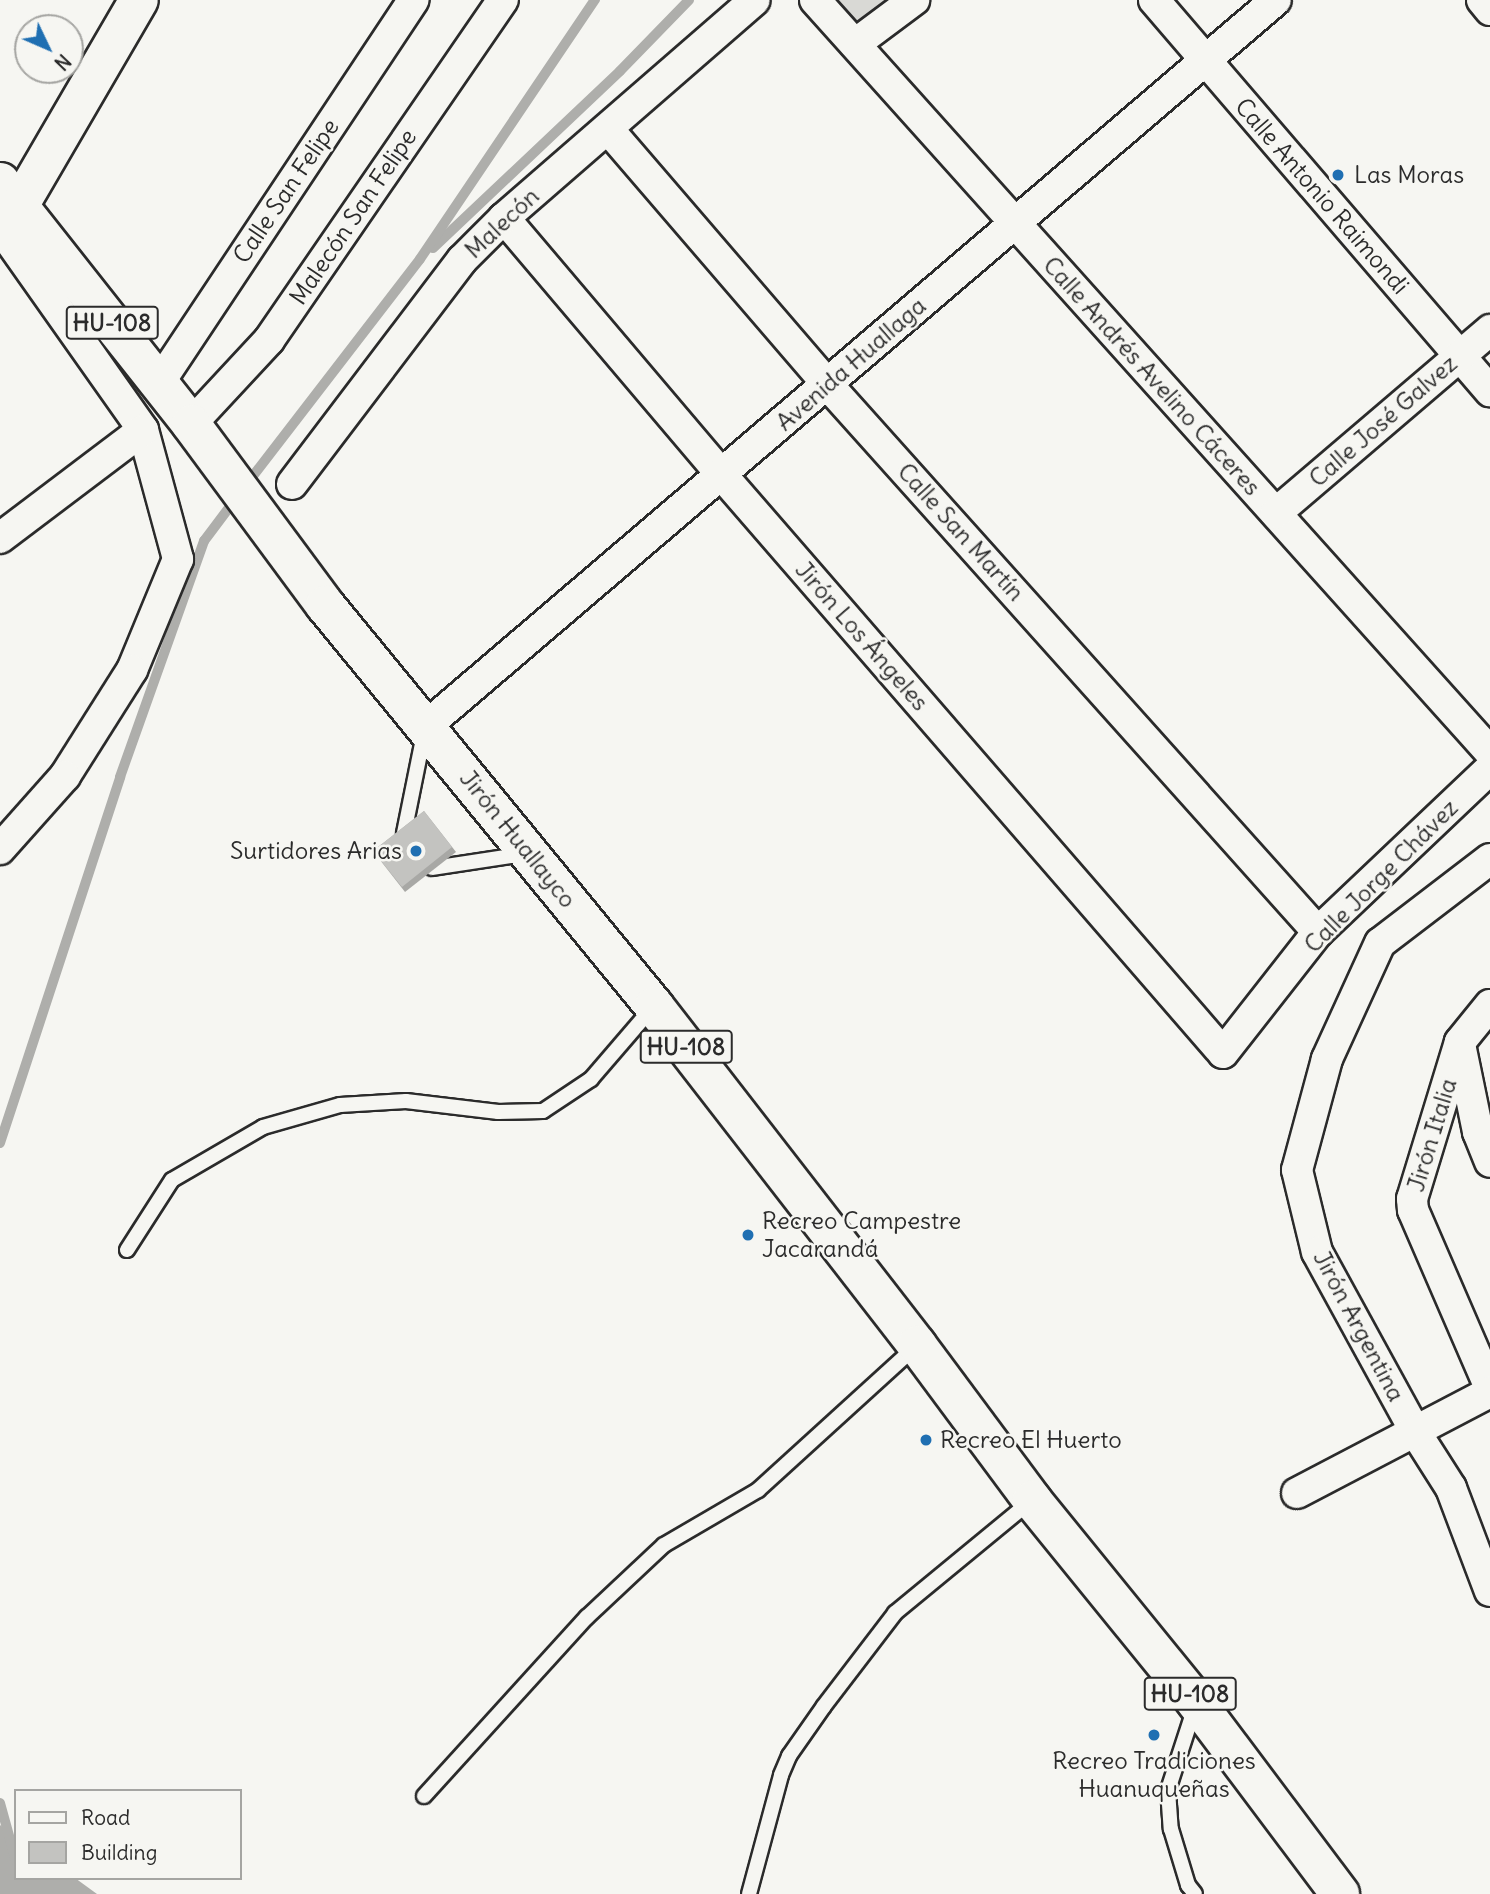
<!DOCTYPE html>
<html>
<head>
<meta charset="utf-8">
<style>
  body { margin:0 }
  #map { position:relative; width:1490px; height:1894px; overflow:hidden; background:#f6f6f2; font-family:Delius,sans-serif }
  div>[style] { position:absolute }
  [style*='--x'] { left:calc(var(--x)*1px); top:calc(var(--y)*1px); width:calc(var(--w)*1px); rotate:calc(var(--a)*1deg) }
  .green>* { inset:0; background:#d9d9d5 }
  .water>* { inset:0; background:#aeaeab }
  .stream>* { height:10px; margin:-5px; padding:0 5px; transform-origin:5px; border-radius:5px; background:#aeaeab }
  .roads { filter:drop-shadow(2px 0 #2b2b2b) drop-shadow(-2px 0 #2b2b2b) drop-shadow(0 2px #2b2b2b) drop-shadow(0 -2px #2b2b2b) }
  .service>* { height:14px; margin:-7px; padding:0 7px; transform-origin:7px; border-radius:7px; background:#f6f6f2 }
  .minor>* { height:30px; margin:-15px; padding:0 15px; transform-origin:15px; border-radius:15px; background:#f6f6f2 }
  .tertiary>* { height:37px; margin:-18.5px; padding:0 18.5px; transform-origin:18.5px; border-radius:18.5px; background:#f6f6f2 }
  .secondary>* { height:38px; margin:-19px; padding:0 19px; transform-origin:19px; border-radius:19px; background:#f6f6f2 }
  .primary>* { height:38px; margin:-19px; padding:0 19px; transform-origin:19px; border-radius:19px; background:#f6f6f2 }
  .wall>* { inset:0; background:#a8a8a5 }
  .building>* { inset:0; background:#c3c3c0 }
  .dots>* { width:19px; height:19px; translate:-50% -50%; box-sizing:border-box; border:4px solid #f6f6f2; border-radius:50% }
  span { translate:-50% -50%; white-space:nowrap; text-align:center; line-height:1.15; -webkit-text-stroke:5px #f6f6f2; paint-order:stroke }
  .shield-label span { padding:2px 5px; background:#f6f6f2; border:2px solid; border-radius:5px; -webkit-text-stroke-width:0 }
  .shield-label { font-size:23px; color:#2b2b2b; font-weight:700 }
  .poi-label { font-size:24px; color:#2b2b2b }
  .left { translate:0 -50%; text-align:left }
  .right { translate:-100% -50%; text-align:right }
  .street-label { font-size:24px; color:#2b2b2b }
  .legend { position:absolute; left:14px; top:1789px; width:228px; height:91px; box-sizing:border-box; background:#f6f6f2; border:2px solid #a5a5a2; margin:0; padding:9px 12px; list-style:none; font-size:21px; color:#2b2b2b }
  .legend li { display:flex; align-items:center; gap:14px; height:35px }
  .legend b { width:35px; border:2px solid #a5a5a2 }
  .north { position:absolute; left:14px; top:14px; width:70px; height:70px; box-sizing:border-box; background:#f6f6f2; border:2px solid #a5a5a2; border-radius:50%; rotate:134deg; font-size:19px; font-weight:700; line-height:28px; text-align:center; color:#2b2b2b }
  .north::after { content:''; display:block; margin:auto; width:24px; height:32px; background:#1f6fb2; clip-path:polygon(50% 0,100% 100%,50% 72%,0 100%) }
</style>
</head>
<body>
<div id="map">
  <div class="green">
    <div style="clip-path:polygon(832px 0,902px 0,859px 33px)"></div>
  </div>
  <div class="water">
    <div style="clip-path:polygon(0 1825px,16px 1837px,16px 1878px,75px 1878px,97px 1894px,0 1894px)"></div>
  </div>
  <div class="stream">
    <div style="--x:433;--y:248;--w:257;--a:-43.4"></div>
    <div style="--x:620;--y:71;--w:99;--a:-45.8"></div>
    <div style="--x:246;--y:485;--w:285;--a:-52.4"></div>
    <div style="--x:420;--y:259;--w:313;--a:-56"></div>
    <div style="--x:0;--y:1143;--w:385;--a:-71.8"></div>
    <div style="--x:120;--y:777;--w:251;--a:-70.4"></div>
    <div style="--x:204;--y:541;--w:55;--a:-53.1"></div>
    <div style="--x:0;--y:1803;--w:60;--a:74.6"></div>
  </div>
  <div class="roads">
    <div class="service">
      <div style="--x:404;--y:833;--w:101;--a:-78.6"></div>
      <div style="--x:432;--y:868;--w:94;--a:-8.6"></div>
      <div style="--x:127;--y:1250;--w:83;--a:-57.3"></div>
      <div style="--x:172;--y:1180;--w:105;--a:-30.2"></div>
      <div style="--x:263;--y:1127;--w:80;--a:-15.9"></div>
      <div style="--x:340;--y:1105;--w:66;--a:-3.5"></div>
      <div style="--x:406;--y:1101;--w:93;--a:6.8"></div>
      <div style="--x:498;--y:1112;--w:45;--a:-1.3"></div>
      <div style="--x:543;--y:1111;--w:58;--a:-33.7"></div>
      <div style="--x:591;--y:1079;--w:95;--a:-49.3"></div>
      <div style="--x:1195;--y:1707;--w:87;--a:108"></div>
      <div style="--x:1168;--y:1790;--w:39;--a:86"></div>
      <div style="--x:1171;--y:1829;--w:59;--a:73.1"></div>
      <div style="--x:1188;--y:1885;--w:11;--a:52"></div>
      <div style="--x:424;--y:1796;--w:242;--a:-47.7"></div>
      <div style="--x:587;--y:1617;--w:105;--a:-43.1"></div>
      <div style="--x:664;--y:1545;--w:109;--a:-30.3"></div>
      <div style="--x:758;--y:1490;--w:214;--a:-42.3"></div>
      <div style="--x:749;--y:1894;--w:123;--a:-74.9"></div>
      <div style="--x:781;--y:1775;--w:21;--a:-67"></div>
      <div style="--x:789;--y:1756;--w:61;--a:-55"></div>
      <div style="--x:824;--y:1706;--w:117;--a:-52.6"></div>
      <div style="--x:895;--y:1613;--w:176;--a:-39.5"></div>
    </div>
    <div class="minor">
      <div style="--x:815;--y:0;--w:1011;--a:48.09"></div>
      <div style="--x:1154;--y:0;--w:516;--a:49.33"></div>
      <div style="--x:1482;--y:0;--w:13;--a:51"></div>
      <div style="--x:855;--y:44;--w:74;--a:-36.7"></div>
      <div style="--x:608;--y:129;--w:336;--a:49.3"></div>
      <div style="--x:827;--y:384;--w:736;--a:48.14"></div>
      <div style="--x:504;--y:218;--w:336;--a:49.7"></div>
      <div style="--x:721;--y:474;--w:766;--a:49.07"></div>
      <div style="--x:1223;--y:1053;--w:154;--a:-51.9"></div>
      <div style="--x:1318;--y:932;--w:237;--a:-43.5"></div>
      <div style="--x:0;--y:227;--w:248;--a:54.8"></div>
      <div style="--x:143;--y:430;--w:134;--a:74.8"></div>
      <div style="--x:178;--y:559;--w:120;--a:112.5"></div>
      <div style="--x:132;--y:670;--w:125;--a:122.3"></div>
      <div style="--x:65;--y:776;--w:98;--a:131.7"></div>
      <div style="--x:159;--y:383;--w:460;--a:-56.4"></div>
      <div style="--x:191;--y:424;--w:115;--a:-47.1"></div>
      <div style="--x:269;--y:340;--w:413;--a:-55.5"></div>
      <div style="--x:292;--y:484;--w:281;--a:-52.8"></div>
      <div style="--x:462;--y:260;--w:59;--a:-45"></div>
      <div style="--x:504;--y:218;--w:332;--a:-41"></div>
      <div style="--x:1276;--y:513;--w:282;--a:-40.5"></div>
      <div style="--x:0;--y:538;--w:179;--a:-37.1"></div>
      <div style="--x:425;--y:727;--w:1119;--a:-40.51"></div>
      <div style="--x:1490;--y:859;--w:138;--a:142.6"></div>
      <div style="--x:1380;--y:943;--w:128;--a:114.6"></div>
      <div style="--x:1327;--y:1059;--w:115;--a:105.1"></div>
      <div style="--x:1297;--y:1170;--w:84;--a:76.3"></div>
      <div style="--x:1317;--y:1252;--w:206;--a:61.3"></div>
      <div style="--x:1416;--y:1433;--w:65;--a:57.5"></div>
      <div style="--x:1451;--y:1488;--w:110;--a:69.3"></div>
      <div style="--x:1490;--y:1005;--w:48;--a:129"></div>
      <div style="--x:1460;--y:1042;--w:164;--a:107"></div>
      <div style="--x:1412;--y:1199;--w:11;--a:85"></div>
      <div style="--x:1413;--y:1210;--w:194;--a:66.6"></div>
      <div style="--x:1461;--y:1049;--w:85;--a:78.4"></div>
      <div style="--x:1478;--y:1132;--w:32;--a:68"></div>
      <div style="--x:1297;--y:1493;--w:218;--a:-27.6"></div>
    </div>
    <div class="tertiary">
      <div style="--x:0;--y:181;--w:31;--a:53"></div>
    </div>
    <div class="secondary">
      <div style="--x:19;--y:206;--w:238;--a:-59.8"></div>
    </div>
    <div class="primary">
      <div style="--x:0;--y:220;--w:24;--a:-36"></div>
      <div style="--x:19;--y:206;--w:278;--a:51.7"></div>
      <div style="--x:191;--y:424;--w:225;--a:53.5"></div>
      <div style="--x:325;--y:605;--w:519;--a:50.63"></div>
      <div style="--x:654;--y:1006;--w:429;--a:52.2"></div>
      <div style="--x:917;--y:1345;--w:193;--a:53.4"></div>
      <div style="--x:1032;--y:1500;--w:260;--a:50.9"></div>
      <div style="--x:1196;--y:1702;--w:240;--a:53.1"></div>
    </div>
  </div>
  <div class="wall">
    <div style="clip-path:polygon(424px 811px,456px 852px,405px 892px,373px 851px)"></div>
  </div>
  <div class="building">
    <div style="clip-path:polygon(424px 811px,452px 847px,402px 887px,373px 851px)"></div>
  </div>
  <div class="dots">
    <div style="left:1338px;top:175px;background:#1f6fb2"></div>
    <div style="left:416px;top:851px;background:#1f6fb2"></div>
    <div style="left:748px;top:1235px;background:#1f6fb2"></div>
    <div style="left:926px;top:1440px;background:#1f6fb2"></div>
    <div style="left:1154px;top:1735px;background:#1f6fb2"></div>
  </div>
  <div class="shield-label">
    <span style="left:112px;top:323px">HU-108</span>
    <span style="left:686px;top:1047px">HU-108</span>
    <span style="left:1190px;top:1694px">HU-108</span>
  </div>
  <div class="poi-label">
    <span class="left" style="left:1354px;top:175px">Las Moras</span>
    <span class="right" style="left:402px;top:851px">Surtidores Arias</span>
    <span class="left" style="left:762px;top:1235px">Recreo Campestre<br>Jacarandá</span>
    <span class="left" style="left:940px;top:1440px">Recreo El Huerto</span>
    <span style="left:1154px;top:1775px">Recreo Tradiciones<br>Huanuqueñas</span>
  </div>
  <div class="street-label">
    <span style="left:286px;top:191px;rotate:-56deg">Calle San Felipe</span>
    <span style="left:1322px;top:196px;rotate:49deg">Calle Antonio Raimondi</span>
    <span style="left:353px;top:217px;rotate:-56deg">Malecón San Felipe</span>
    <span style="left:502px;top:223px;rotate:-43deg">Malecón</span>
    <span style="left:851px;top:364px;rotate:-41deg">Avenida Huallaga</span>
    <span style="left:1152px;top:376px;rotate:48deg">Calle Andrés Avelino Cáceres</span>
    <span style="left:1383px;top:421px;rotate:-41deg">Calle José Galvez</span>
    <span style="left:961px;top:532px;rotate:48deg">Calle San Martín</span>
    <span style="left:862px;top:636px;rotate:49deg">Jirón Los Ángeles</span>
    <span style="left:518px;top:839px;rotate:51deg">Jirón Huallayco</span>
    <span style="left:1381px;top:876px;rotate:-45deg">Calle Jorge Chávez</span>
    <span style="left:1432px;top:1135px;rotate:-73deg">Jirón Italia</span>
    <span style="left:1359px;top:1326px;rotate:62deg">Jirón Argentina</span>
  </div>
  <ul class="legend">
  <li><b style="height:9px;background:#f6f6f2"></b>Road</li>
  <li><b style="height:19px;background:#c3c3c0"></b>Building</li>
  </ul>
  <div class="north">N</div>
</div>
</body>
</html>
